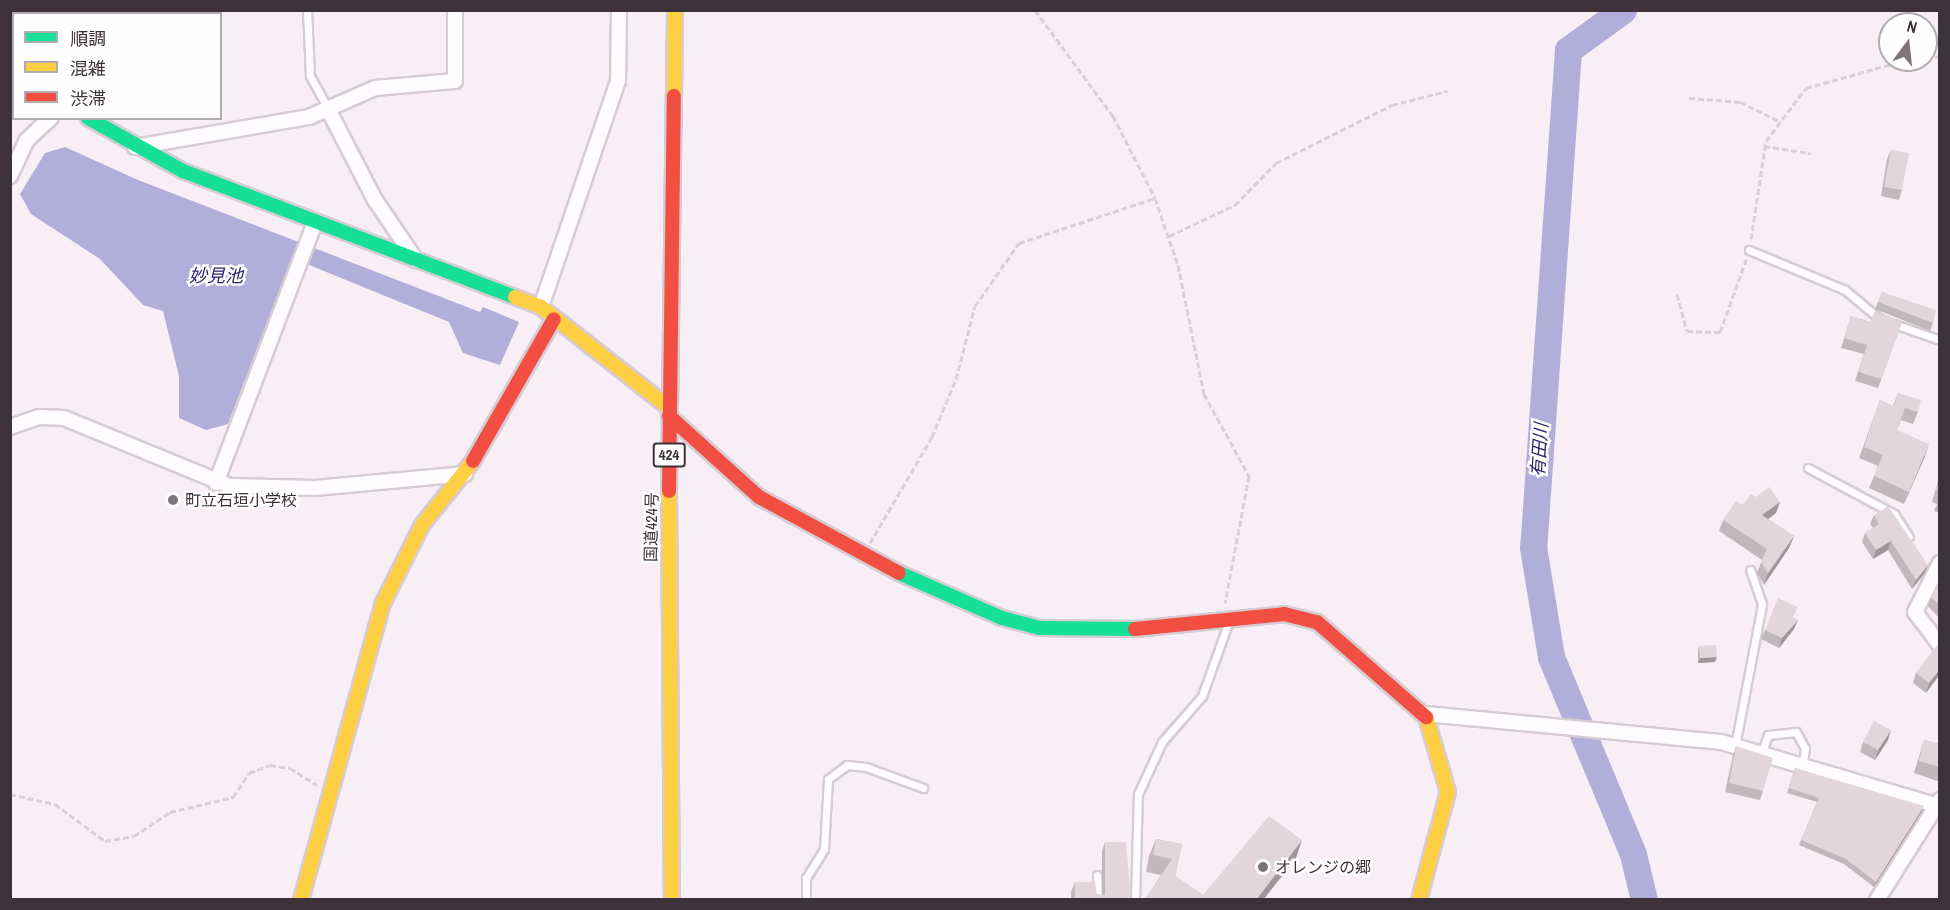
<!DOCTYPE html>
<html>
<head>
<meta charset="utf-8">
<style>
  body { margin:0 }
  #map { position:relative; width:1950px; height:910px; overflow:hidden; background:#f8eef5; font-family:"Archivo Narrow","Noto Sans JP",sans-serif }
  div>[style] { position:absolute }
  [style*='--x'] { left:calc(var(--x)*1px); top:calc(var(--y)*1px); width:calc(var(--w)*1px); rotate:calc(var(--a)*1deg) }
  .water>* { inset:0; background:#b1aeda }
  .river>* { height:27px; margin:-13.5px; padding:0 13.5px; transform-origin:13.5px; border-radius:13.5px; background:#b1aeda }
  .path>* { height:3px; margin-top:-1.5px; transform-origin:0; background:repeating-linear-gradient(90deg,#d5d1d4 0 6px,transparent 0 9px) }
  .roads { filter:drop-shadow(2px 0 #d6ccd3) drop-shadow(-2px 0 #d6ccd3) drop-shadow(0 2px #d6ccd3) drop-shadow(0 -2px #d6ccd3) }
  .lane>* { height:7px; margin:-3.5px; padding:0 3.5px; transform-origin:3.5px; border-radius:3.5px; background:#fefcfe }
  .street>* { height:14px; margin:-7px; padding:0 7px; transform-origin:7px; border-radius:7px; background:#fefcfe }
  .fast>* { height:14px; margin:-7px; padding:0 7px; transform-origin:7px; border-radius:7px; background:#16e098 }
  .slow>* { height:14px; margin:-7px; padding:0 7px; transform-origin:7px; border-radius:7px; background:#ffcf43 }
  .jam>* { height:14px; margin:-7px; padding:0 7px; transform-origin:7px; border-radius:7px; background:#f24e42 }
  .wall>* { inset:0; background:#c2b8bc }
  .shaded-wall>* { inset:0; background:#9e9699 }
  .building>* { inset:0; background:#e2d6db }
  .dots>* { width:16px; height:16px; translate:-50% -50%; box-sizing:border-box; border:3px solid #fefefe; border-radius:50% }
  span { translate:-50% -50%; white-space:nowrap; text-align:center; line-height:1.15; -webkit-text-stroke:5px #fefefe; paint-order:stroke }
  .shield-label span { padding:2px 4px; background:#fefefe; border:2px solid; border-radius:4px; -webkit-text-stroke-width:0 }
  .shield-label { font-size:15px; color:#3d3239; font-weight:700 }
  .poi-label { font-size:16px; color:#3d3239 }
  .left { translate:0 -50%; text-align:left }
  .street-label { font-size:16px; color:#3d3239 }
  .water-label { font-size:18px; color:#2e246a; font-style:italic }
  .frame { position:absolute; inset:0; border:12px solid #3d3239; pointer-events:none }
  .legend { position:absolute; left:12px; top:12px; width:210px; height:108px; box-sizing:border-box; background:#fefefe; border:2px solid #b1acaf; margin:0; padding:8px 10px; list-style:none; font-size:18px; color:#3d3239 }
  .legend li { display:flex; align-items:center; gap:12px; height:30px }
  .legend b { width:30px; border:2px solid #b1acaf }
  .north { position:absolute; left:1878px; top:12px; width:60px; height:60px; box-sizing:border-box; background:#fefefe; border:2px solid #b1acaf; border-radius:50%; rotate:15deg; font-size:16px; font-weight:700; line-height:24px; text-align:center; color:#3d3239 }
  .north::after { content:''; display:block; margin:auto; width:21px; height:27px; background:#7e747b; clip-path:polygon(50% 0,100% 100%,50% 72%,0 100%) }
</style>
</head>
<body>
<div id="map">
  <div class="water">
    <div style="clip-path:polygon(65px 147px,138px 180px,480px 312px,483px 307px,519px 322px,500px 365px,463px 353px,449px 322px,292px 258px,228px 424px,206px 430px,179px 418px,179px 376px,163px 311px,143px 305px,100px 259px,31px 214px,20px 194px,45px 153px)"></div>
  </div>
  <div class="river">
    <div style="--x:1623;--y:10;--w:68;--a:144"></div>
    <div style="--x:1568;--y:50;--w:498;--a:94"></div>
    <div style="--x:1533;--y:547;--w:111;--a:80.7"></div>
    <div style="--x:1551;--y:657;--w:213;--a:67.4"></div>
    <div style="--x:1633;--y:854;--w:47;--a:76.6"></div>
  </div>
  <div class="path">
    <div style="--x:1035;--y:10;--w:132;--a:53.7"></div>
    <div style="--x:1113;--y:116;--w:92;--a:62.9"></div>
    <div style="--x:1155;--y:198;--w:71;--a:71.1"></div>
    <div style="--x:1178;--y:265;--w:132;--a:78.6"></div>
    <div style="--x:1204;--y:394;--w:94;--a:61.2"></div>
    <div style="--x:1249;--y:476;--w:129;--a:100.7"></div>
    <div style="--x:1926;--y:56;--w:14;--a:4"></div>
    <div style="--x:1689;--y:98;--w:51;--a:4.5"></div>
    <div style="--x:1740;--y:102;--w:46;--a:26"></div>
    <div style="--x:1764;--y:146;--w:47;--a:8.7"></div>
    <div style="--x:1169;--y:236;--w:73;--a:-25.2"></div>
    <div style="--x:1235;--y:205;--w:59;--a:-45.7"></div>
    <div style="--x:1276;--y:163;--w:130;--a:-26.6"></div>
    <div style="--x:1392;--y:105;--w:57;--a:-14.3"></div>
    <div style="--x:1751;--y:239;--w:99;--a:-81.3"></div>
    <div style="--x:1766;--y:141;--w:66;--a:-53"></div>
    <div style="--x:1806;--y:88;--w:104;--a:-15.6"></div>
    <div style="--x:1677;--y:294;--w:38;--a:75"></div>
    <div style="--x:1687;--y:331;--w:33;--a:2"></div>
    <div style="--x:1720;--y:332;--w:77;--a:-70.1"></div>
    <div style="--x:870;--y:543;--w:123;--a:-59.7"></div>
    <div style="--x:932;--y:437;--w:63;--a:-67.5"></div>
    <div style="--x:956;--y:379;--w:75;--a:-75.4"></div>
    <div style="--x:975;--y:306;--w:77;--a:-55.1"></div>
    <div style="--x:1019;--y:243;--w:143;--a:-18.3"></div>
    <div style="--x:10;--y:794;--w:46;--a:12.5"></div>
    <div style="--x:55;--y:804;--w:62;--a:36.5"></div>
    <div style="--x:105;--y:841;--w:29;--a:-10"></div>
    <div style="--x:134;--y:836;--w:43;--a:-33.7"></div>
    <div style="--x:170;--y:812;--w:65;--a:-13.4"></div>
    <div style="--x:233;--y:797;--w:29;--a:-56"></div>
    <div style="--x:249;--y:773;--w:22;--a:-21"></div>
    <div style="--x:270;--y:765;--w:20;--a:9"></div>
    <div style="--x:290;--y:768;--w:32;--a:32"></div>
  </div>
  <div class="roads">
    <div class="lane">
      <div style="--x:307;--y:10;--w:66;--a:87.4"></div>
      <div style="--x:310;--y:76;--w:38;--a:61"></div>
      <div style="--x:1749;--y:250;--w:104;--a:22.6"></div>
      <div style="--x:1845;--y:290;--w:47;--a:39.8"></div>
      <div style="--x:1894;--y:324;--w:49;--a:19.2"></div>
      <div style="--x:1808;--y:468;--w:98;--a:28.1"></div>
      <div style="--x:1894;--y:514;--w:27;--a:57"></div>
      <div style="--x:1735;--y:746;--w:145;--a:-79.2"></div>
      <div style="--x:1762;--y:604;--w:36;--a:-109"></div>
      <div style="--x:1762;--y:752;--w:18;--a:-71"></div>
      <div style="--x:1768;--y:735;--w:28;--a:-6"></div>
      <div style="--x:1796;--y:732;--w:18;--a:61"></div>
      <div style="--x:1805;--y:748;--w:15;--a:98"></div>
      <div style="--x:1097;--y:875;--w:25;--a:88"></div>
      <div style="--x:806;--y:900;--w:22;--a:-90"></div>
      <div style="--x:806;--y:878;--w:34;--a:-58"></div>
      <div style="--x:824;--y:849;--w:70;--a:-86.7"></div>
      <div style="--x:828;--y:779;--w:24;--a:-36"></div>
      <div style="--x:847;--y:765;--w:19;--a:6"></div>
      <div style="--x:866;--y:767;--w:61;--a:20.2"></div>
      <div style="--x:1135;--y:900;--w:106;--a:-88.4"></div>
      <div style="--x:1138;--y:794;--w:57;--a:-65.2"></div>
      <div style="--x:1162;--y:742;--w:61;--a:-49"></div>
      <div style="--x:1202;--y:696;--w:80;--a:-70.2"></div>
    </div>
    <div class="street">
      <div style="--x:328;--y:109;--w:102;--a:62.7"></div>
      <div style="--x:375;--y:200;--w:73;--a:55.7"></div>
      <div style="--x:135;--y:147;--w:177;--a:-9.8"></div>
      <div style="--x:309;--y:117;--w:72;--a:-23.7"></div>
      <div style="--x:375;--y:88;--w:80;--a:-5"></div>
      <div style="--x:455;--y:81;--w:71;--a:-90"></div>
      <div style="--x:10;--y:176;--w:40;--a:-65"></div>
      <div style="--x:27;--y:140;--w:33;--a:-43"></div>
      <div style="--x:541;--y:307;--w:239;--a:-71.2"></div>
      <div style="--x:618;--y:81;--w:71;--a:-89.2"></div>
      <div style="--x:10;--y:427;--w:31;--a:-19"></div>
      <div style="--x:39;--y:417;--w:25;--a:2"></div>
      <div style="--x:64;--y:418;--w:179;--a:22.3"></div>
      <div style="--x:230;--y:486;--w:85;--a:1.3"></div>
      <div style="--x:315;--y:488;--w:151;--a:-5.3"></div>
      <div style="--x:216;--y:483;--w:278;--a:-69.2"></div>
      <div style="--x:1940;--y:563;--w:55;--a:117"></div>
      <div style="--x:1915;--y:612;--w:41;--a:52.9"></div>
      <div style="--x:1425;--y:714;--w:297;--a:5.4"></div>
      <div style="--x:1721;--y:742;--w:226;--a:16.4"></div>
      <div style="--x:1877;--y:900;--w:118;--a:-57.8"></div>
    </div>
    <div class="fast">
      <div style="--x:10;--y:50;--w:5;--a:37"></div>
      <div style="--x:88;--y:118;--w:109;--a:29.2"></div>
      <div style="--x:183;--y:171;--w:355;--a:20.8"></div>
      <div style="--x:899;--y:573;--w:112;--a:23.6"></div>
      <div style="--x:1002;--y:618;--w:38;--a:15"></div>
      <div style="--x:1039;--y:628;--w:96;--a:0.6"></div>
    </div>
    <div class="slow">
      <div style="--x:674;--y:96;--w:86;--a:-89.3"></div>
      <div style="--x:515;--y:297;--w:28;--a:21"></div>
      <div style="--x:541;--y:307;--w:162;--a:38.2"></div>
      <div style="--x:669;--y:491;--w:409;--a:89.6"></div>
      <div style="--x:301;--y:900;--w:308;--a:-74.6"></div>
      <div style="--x:383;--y:603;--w:87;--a:-63.4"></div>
      <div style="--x:422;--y:525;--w:82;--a:-51.4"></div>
      <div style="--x:1419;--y:900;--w:112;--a:-75"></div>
      <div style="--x:1448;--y:792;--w:78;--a:-106.3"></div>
    </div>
    <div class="jam">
      <div style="--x:669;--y:416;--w:121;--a:42"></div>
      <div style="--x:759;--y:497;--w:159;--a:28.5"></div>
      <div style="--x:473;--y:461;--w:163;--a:-60.3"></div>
      <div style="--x:669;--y:491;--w:395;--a:-89.3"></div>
      <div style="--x:1135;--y:629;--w:150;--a:-5.7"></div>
      <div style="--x:1284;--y:614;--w:34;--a:14"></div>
      <div style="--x:1317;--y:622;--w:145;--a:41.1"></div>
    </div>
  </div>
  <div class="wall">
    <div style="clip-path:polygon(1891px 150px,1902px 190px,1899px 200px,1881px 196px,1887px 159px)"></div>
    <div style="clip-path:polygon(1882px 292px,1933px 323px,1930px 331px,1875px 309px)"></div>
    <div style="clip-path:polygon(1875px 311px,1902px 322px,1878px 388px,1855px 381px,1864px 354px,1841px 348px,1851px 316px,1871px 322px)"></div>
    <div style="clip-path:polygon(1898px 393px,1918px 412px,1913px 424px,1901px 420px,1897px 430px,1925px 456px,1904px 504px,1869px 488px,1878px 466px,1859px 458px,1880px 400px,1893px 406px)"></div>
    <div style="clip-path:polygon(1940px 474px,1940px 513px,1934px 511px,1937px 504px,1932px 502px)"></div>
    <div style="clip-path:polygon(1756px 497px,1780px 502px,1776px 513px,1768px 519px,1794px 536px,1789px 548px,1764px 585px,1757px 573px,1762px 560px,1719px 531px,1723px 520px,1742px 505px)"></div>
    <div style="clip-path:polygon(1874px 515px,1928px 565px,1924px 574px,1912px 589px,1888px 550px,1873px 559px,1862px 542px,1865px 533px,1873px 528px,1870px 524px)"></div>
    <div style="clip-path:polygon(1940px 581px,1940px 616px,1938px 617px,1928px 606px,1931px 597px)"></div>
    <div style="clip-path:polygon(1794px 618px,1794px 629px,1779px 648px,1761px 639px,1765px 630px)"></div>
    <div style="clip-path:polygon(1940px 645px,1940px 674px,1926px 693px,1913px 683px,1916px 673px)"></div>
    <div style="clip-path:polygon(1699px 646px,1715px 662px,1698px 663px,1698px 650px)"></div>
    <div style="clip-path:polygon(1888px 740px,1875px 760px,1860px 752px,1863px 742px)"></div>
    <div style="clip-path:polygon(1924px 740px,1940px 744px,1940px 782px,1914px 773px,1920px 753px)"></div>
    <div style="clip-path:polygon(1736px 746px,1763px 791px,1760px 800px,1725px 792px,1733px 755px)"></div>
    <div style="clip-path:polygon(1795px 768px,1922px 811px,1874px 887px,1844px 864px,1799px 845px,1817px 802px,1787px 793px)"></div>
    <div style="clip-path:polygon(1156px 839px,1182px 844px,1175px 876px,1203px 895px,1296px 858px,1263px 900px,1145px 900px,1161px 875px,1146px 872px,1149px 856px)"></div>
    <div style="clip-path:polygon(1105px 842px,1131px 900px,1071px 900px,1071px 892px,1075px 882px,1097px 894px,1102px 895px,1102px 851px)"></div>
  </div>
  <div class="shaded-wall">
    <div style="clip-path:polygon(1929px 444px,1925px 456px,1904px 504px)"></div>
    <div style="clip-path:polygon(1780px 502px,1776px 513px,1758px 527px,1762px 515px)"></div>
    <div style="clip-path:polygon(1794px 536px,1789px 548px,1764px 585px,1768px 573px)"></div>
    <div style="clip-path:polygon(1891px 541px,1888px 550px,1873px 559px,1876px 550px)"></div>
    <div style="clip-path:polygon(1928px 565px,1924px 574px,1912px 589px,1916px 580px)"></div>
    <div style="clip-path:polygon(1798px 620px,1794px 629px,1779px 648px,1782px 638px)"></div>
    <div style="clip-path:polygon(1717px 657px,1715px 662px,1698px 663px,1700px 658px)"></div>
    <div style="clip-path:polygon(1940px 669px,1940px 674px,1926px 693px,1929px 683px)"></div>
    <div style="clip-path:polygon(1891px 730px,1888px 740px,1875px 760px,1878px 750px)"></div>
    <div style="clip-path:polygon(1924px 806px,1922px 811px,1874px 887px,1876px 882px)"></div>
    <div style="clip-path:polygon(1302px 840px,1296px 858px,1263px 900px,1256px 900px)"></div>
  </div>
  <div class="building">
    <div style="clip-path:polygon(1891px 150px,1909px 153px,1902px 190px,1884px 187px)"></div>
    <div style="clip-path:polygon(1882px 292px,1936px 310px,1933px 323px,1878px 302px)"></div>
    <div style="clip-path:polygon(1875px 311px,1902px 322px,1881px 379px,1859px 372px,1867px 345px,1844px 338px,1851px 316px,1871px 322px)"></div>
    <div style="clip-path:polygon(1898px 393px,1921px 400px,1918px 412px,1905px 408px,1897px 430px,1929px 444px,1909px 492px,1874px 476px,1883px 455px,1864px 447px,1880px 400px,1894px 406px)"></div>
    <div style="clip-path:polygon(1940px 478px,1940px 491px,1936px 490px)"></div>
    <div style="clip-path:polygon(1769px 487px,1780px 502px,1762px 515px,1794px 536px,1768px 573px,1761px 562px,1767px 549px,1723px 520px,1736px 501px,1742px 505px,1751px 494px,1756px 497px)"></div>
    <div style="clip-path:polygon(1888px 506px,1928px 565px,1916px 580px,1891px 541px,1876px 550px,1865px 533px,1879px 524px,1874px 515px)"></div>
    <div style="clip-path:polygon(1940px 581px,1940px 606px,1931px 597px)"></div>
    <div style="clip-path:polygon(1778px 598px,1798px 607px,1793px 617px,1798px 620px,1782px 638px,1765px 630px)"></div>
    <div style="clip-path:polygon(1938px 644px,1940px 645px,1940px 669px,1929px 683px,1916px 673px)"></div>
    <div style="clip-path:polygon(1716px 645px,1717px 657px,1700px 658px,1699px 646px)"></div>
    <div style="clip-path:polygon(1874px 721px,1891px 730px,1878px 750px,1863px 742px)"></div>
    <div style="clip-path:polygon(1924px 740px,1940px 744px,1940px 767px,1919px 761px)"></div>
    <div style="clip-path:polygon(1736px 746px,1773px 758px,1763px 791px,1729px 783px)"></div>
    <div style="clip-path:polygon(1795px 768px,1924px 806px,1876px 882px,1846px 859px,1801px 840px,1819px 798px,1789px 788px)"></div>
    <div style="clip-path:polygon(1269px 816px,1302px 840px,1256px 900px,1145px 900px,1172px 859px,1153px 855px,1156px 839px,1182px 844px,1175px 876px,1203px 895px)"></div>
    <div style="clip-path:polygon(1105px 842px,1126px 842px,1131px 900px,1075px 900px,1075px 882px,1095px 882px,1097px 894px,1105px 895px)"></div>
  </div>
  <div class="dots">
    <div style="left:173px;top:500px;background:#7e747b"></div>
    <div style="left:1263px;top:867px;background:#7e747b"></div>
  </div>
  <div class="shield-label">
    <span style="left:669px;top:455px">424</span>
  </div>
  <div class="poi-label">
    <span class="left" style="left:185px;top:500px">町立石垣小学校</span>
    <span class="left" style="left:1275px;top:867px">オレンジの郷</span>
  </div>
  <div class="street-label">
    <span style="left:651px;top:527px;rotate:-89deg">国道424号</span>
  </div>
  <div class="water-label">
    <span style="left:216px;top:276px">妙見池</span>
    <span style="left:1540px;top:450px;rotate:-86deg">有田川</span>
  </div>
  <div class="frame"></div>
  <ul class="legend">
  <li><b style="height:8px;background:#16e098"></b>順調</li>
  <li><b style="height:8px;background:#ffcf43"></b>混雑</li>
  <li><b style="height:8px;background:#f24e42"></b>渋滞</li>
  </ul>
  <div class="north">N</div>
</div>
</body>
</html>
